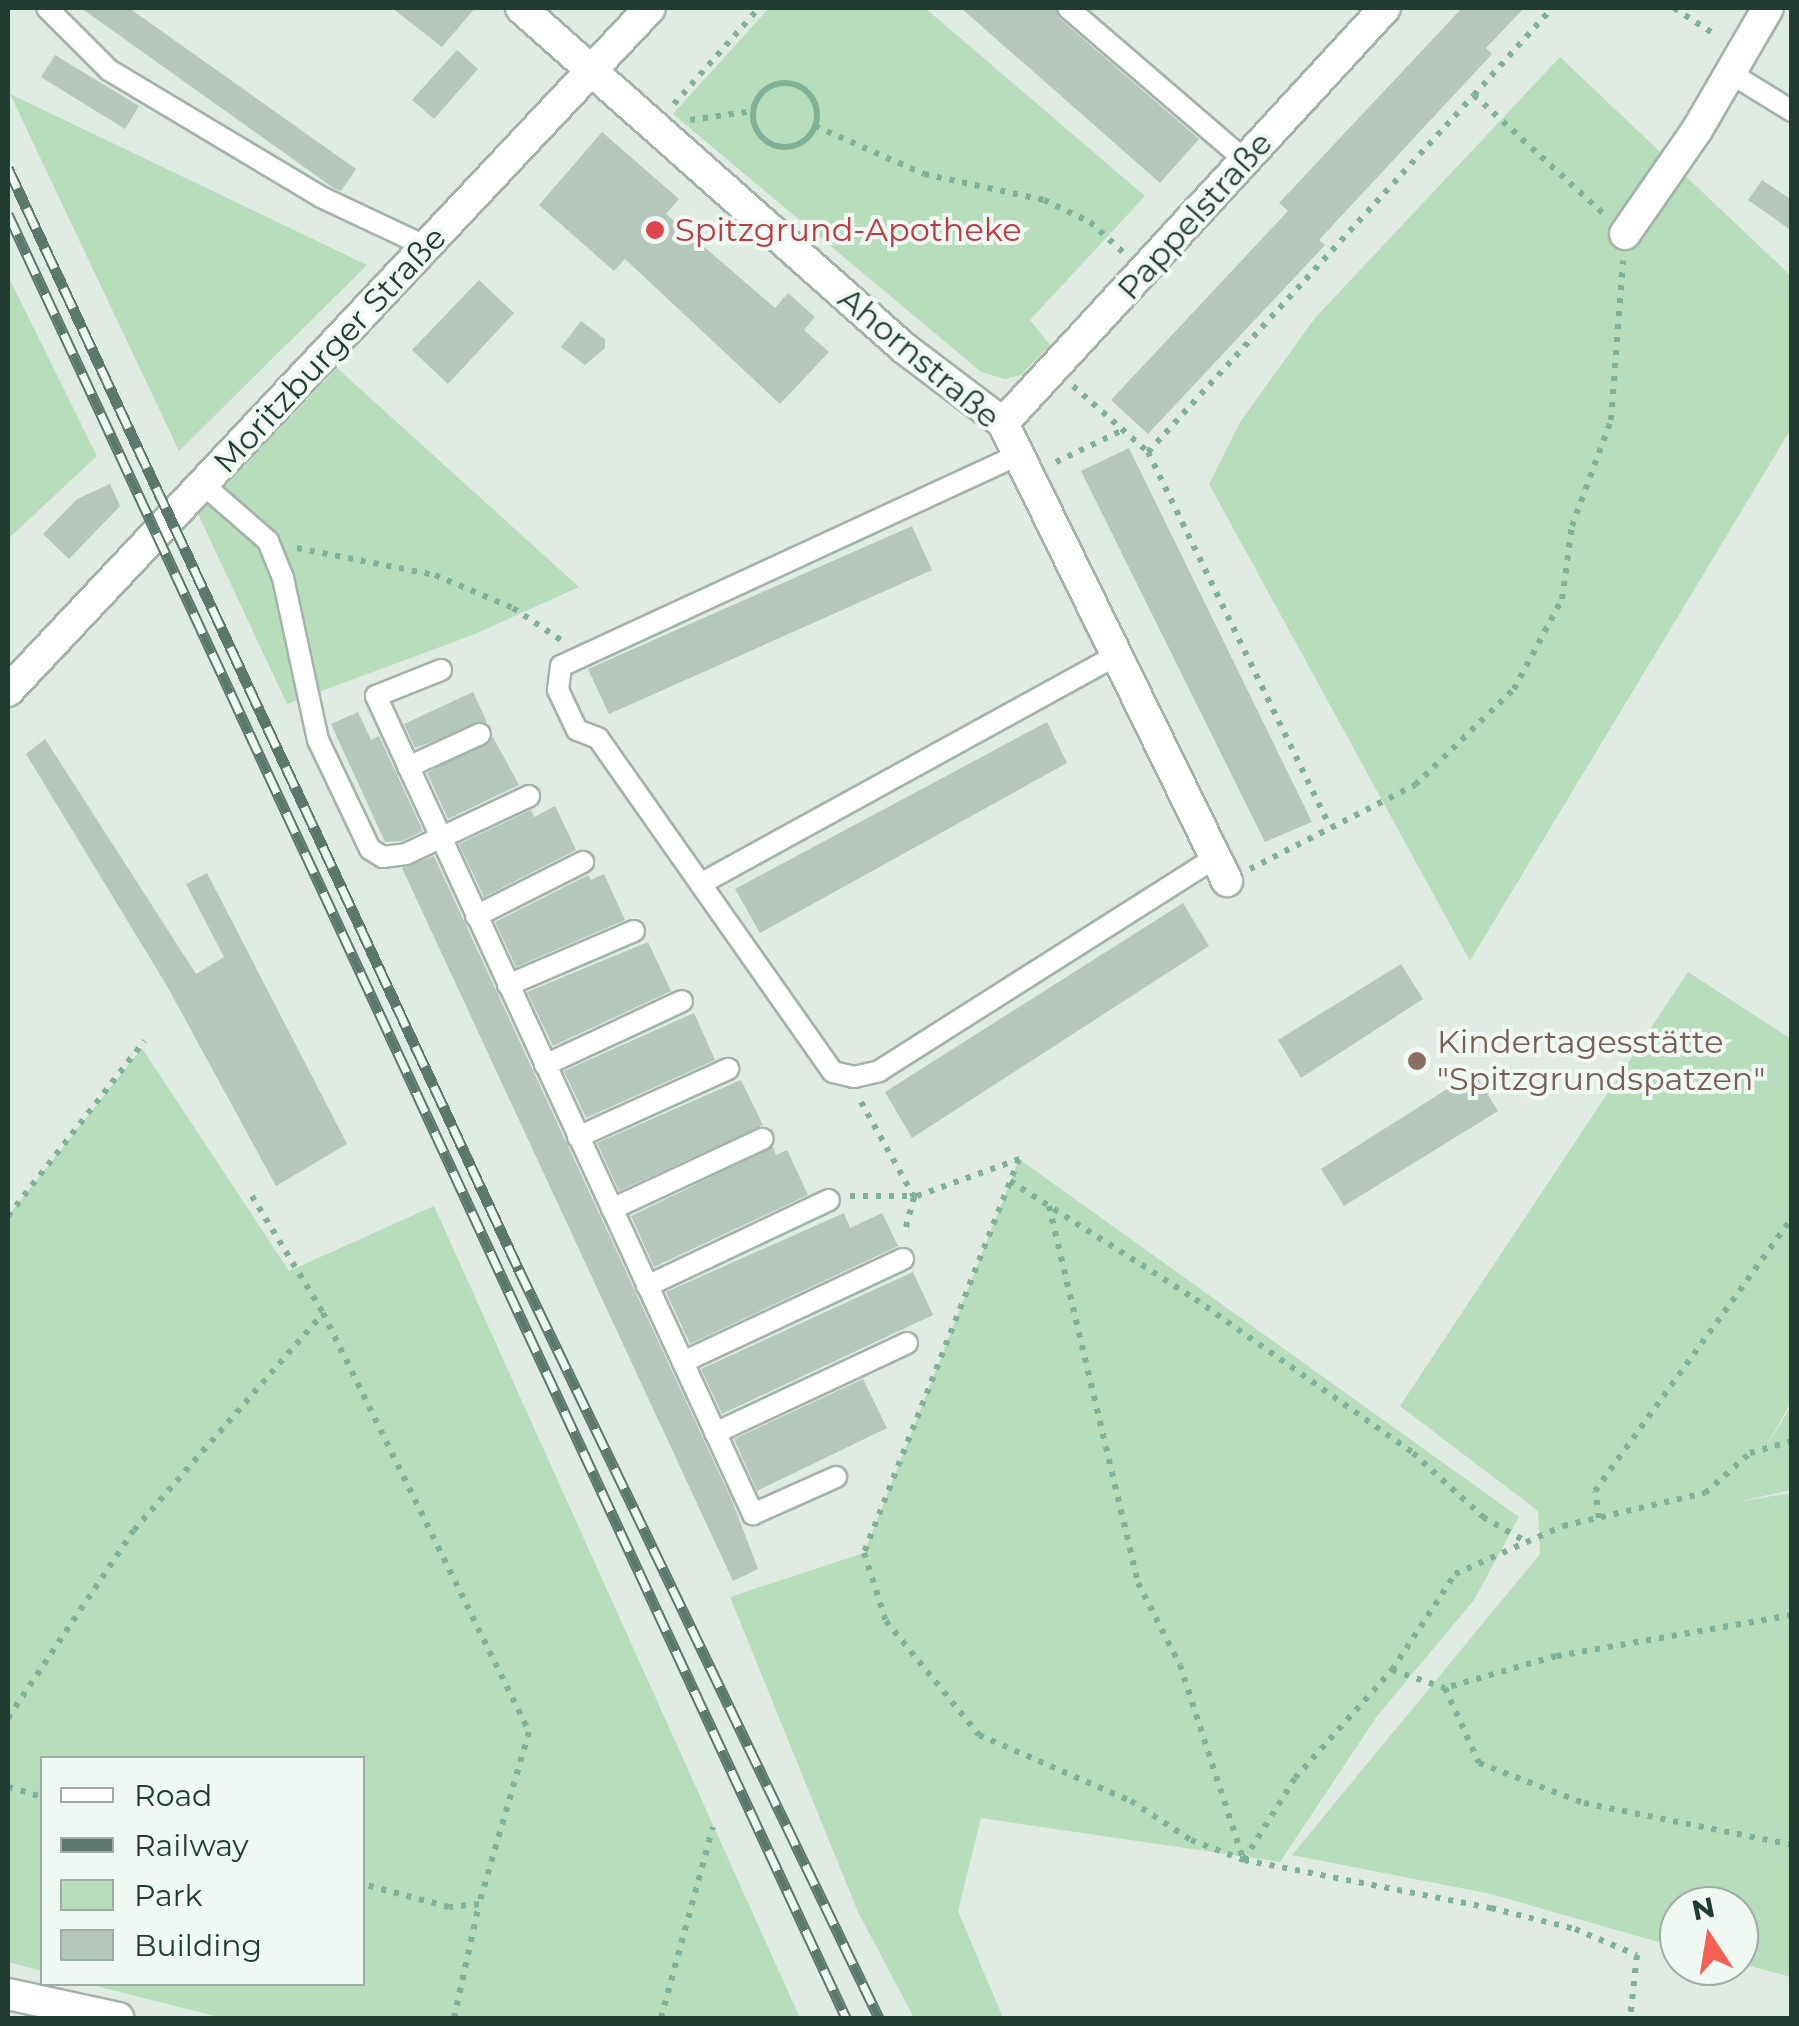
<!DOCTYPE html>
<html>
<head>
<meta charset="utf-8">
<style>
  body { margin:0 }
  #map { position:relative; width:1799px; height:2026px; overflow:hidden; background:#e0ebe4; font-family:Montserrat,sans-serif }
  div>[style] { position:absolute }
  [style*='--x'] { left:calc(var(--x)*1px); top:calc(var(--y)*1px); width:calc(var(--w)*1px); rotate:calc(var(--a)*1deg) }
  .green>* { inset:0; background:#b8ddbb }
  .building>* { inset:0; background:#b5c6bd }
  .path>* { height:6px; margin-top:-3px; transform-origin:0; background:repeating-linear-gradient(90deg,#7fb098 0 5px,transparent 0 13px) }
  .path>.ring { margin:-3px; padding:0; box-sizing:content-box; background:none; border:6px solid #7fb098; border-radius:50% }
  .roads { filter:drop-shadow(2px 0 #a3b3aa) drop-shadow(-2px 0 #a3b3aa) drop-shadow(0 2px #a3b3aa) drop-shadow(0 -2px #a3b3aa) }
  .service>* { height:20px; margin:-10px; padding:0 10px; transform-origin:10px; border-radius:10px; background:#fff }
  .minor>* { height:30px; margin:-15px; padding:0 15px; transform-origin:15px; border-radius:15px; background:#fff }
  .tertiary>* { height:30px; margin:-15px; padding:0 15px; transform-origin:15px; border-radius:15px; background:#fff }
  .rail>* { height:11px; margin-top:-5.5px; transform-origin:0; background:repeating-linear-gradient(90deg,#f0f8f3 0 22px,#5a786b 0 44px); box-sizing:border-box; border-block:2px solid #5a786b }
  .dots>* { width:28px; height:28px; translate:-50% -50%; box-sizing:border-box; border:5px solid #f0f8f3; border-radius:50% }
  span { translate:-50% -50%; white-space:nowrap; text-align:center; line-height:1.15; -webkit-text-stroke:8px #f0f8f3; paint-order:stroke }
  .street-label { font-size:32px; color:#203c30 }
  .health-label { font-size:32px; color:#be3a42 }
  .left { translate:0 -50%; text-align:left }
  .education-label { font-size:32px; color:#785e54 }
  .frame { position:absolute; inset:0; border:10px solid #203c30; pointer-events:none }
  .legend { position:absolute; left:40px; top:1756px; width:325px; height:230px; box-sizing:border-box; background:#f0f8f3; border:2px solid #9dada5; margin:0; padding:12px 18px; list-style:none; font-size:30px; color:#203c30 }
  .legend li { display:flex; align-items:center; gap:20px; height:50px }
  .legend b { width:50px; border:2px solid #9dada5 }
  .north { position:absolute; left:1659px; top:1886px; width:100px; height:100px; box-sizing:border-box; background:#f0f8f3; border:2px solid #9dada5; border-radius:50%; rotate:348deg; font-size:28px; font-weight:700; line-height:40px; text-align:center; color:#203c30 }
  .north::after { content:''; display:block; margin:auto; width:35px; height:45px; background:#f65f53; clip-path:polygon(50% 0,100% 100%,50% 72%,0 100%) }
</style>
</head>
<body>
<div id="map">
  <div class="green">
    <div style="clip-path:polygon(769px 8px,925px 8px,1145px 196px,1030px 320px,1050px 345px,1021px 375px,1005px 379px,981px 372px,673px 114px)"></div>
    <div style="clip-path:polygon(1560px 57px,1791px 276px,1791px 429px,1470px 961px,1209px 484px,1240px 422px,1315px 318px)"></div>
    <div style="clip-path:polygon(10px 94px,367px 265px,179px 451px)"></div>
    <div style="clip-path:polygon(8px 276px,97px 456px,8px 539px)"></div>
    <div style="clip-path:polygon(337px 368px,579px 587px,475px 634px,287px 704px,198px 514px)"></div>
    <div style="clip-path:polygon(1688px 972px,1791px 1039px,1791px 1402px,1765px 1449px,1791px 1406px,1791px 1490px,1736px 1502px,1791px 1493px,1791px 1977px,1739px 1963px,1739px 1906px,1679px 1906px,1679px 1948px,1491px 1894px,1292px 1855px,1540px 1554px,1538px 1511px,1400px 1406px)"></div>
    <div style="clip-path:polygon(142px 1048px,289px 1271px,434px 1206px,800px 2018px,222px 2018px,89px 1984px,362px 1984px,362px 1758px,42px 1758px,42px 1971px,8px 1962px,8px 1216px)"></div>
    <div style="clip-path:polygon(1019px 1159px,1519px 1517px,1474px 1600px,1377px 1716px,1280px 1862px,981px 1818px,958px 1911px,1003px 2018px,914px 2018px,858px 1912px,730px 1597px,864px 1553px)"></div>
  </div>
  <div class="building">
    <div style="clip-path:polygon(81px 8px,129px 8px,356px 169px,341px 191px,335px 189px)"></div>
    <div style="clip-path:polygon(392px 8px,475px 8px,442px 47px)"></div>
    <div style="clip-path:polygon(961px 8px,1055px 8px,1059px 18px,1199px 139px,1160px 183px)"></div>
    <div style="clip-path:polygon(1462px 8px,1524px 8px,1486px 48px,1492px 54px,1319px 240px,1325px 245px,1148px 434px,1111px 400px,1288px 211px,1279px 203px)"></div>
    <div style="clip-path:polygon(457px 50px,478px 69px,434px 119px,412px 100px)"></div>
    <div style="clip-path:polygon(55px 55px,139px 106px,125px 129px,41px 77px)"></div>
    <div style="clip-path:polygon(602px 132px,679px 199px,666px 214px,775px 308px,788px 293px,815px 317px,804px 330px,829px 352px,780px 404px,625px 259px,614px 271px,539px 205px)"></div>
    <div style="clip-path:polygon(1762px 180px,1792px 200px,1792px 231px,1748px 200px)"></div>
    <div style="clip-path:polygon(479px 280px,514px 313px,448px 384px,412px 350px)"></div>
    <div style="clip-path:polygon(581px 321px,605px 339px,605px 348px,585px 365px,561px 347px)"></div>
    <div style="clip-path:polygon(1129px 448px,1312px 822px,1265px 842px,1081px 471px)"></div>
    <div style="clip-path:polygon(110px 484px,120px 506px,69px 559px,43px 534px,77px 499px)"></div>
    <div style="clip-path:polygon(912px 526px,932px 570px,609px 714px,588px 669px)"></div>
    <div style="clip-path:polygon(473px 692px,487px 722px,415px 748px,404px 724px)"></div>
    <div style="clip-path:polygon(358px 712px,371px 740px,379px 736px,423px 831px,402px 841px,385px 842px,331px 724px)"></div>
    <div style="clip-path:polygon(1047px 722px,1067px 763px,760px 933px,735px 889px)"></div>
    <div style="clip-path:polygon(493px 737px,519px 785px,448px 819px,427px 773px)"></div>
    <div style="clip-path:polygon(45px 739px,196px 974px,224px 957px,186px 884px,207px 873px,347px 1144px,276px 1186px,167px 986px,26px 754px)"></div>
    <div style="clip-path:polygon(555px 806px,576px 850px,484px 897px,459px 844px,531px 810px,534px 817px)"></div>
    <div style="clip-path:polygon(434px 856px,733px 1503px,758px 1569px,733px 1581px,402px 868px)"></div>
    <div style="clip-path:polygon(604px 874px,625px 920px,516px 967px,495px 922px,588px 875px,591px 880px)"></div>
    <div style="clip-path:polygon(1183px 903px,1209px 946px,912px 1138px,885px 1092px)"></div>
    <div style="clip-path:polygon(648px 942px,671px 991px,553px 1046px,527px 992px)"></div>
    <div style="clip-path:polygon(1401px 964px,1423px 999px,1301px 1078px,1278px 1040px)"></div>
    <div style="clip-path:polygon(694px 1013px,715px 1060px,586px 1118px,564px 1071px)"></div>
    <div style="clip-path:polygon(1474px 1072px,1498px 1111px,1344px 1206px,1321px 1169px)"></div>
    <div style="clip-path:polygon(741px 1080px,763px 1125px,619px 1191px,597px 1143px)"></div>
    <div style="clip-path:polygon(773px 1147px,776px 1155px,787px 1150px,808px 1195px,654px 1267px,631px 1216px)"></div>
    <div style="clip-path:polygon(844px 1213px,850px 1228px,882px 1213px,898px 1246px,690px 1344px,666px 1292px)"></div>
    <div style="clip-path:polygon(913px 1272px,933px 1315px,722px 1414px,701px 1369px)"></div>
    <div style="clip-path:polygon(863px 1379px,887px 1428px,757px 1491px,734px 1439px)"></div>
  </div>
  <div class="path">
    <div style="--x:1674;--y:8;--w:51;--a:33.1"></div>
    <div class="ring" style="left:753px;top:83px;width:58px;height:58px"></div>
    <div style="--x:1474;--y:95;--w:117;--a:-48.1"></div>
    <div style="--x:674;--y:104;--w:128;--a:-48.5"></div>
    <div style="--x:690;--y:120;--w:64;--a:-8.1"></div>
    <div style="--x:815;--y:126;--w:119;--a:23.8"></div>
    <div style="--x:924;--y:174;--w:123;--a:12.2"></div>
    <div style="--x:1044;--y:200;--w:51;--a:25.6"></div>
    <div style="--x:1090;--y:222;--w:46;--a:42.4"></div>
    <div style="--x:1073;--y:386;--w:100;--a:41.3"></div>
    <div style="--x:1148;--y:452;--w:483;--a:-47.6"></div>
    <div style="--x:1474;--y:95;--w:179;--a:42.5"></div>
    <div style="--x:1148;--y:452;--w:416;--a:64.1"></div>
    <div style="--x:1056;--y:462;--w:74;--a:-25.5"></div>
    <div style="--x:297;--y:548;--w:141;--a:11.1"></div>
    <div style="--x:435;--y:575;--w:85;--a:22.9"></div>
    <div style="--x:513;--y:608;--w:58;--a:33.7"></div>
    <div style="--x:1250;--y:869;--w:185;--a:-27"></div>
    <div style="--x:1415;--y:785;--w:138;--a:-44.1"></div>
    <div style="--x:1514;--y:689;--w:102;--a:-61.9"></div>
    <div style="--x:1562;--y:599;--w:74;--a:-82.2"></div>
    <div style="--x:1572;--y:526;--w:113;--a:-69.8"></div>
    <div style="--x:1611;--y:420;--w:160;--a:-85.7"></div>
    <div style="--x:861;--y:1102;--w:109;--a:60.8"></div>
    <div style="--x:914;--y:1197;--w:38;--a:105"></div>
    <div style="--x:1010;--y:1181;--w:219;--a:32.5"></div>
    <div style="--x:1195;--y:1299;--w:267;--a:35.2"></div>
    <div style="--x:1413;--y:1453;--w:95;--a:42.4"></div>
    <div style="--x:1483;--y:1517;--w:48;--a:29.7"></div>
    <div style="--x:252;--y:1196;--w:137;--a:58.7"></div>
    <div style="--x:323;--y:1313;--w:467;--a:63.8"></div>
    <div style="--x:529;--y:1732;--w:179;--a:106.2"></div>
    <div style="--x:479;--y:1904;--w:30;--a:174"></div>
    <div style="--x:449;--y:1907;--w:90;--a:-165.2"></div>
    <div style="--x:850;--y:1196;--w:67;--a:0"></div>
    <div style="--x:917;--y:1196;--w:109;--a:-19.9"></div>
    <div style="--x:1019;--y:1159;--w:423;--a:111.5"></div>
    <div style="--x:864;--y:1553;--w:71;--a:72.1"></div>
    <div style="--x:886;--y:1621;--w:147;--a:50.8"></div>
    <div style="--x:979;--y:1735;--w:166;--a:23.5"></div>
    <div style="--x:1131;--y:1801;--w:72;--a:33"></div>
    <div style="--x:1191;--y:1840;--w:57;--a:20.7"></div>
    <div style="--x:1244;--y:1860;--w:252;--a:11"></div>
    <div style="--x:1491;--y:1908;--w:87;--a:14"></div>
    <div style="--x:1575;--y:1929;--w:67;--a:22.8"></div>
    <div style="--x:1637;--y:1955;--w:63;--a:96.3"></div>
    <div style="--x:1049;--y:1206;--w:387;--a:76.7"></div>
    <div style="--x:1138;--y:1583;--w:92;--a:62.9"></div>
    <div style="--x:1180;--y:1665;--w:204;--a:72"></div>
    <div style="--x:8;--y:1216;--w:222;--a:-52.1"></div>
    <div style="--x:1599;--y:1518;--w:27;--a:-98"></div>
    <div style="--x:1595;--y:1491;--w:337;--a:-54.2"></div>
    <div style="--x:1792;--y:1615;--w:240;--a:170.1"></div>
    <div style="--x:1556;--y:1656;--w:116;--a:163.9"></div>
    <div style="--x:1445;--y:1688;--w:82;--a:65.6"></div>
    <div style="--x:1479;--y:1763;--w:112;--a:20.9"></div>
    <div style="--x:1584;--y:1803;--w:212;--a:11.4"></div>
    <div style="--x:1392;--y:1670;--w:56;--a:18.8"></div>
    <div style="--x:8;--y:1718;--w:226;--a:-56.2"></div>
    <div style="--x:134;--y:1530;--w:288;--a:-48.9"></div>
    <div style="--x:8;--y:1787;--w:35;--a:16"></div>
    <div style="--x:1244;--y:1860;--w:97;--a:-58.1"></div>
    <div style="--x:1295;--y:1778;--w:145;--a:-48.1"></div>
    <div style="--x:1392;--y:1670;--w:115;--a:-56.7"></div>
    <div style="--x:1455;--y:1574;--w:118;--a:-24"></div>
    <div style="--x:1563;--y:1526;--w:146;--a:-13.1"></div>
    <div style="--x:1705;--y:1493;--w:60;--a:-41.6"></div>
    <div style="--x:1750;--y:1453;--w:44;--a:-15.9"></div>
    <div style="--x:454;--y:2018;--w:117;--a:-77.6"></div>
    <div style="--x:661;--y:2018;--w:198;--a:-74.8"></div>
  </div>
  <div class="roads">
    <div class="service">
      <div style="--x:47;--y:8;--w:88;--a:45"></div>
      <div style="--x:109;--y:70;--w:247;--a:30.9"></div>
      <div style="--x:321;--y:197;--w:115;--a:25.2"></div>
      <div style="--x:1068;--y:8;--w:233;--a:40.7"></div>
      <div style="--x:1730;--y:73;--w:73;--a:31.5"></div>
      <div style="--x:1018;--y:455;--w:503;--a:155.22"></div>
      <div style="--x:561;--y:666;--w:24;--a:97"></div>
      <div style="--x:558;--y:690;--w:44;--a:64.6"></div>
      <div style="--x:577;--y:730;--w:22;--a:21"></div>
      <div style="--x:598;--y:738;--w:408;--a:54.9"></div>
      <div style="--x:833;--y:1072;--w:22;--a:13"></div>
      <div style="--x:854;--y:1077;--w:26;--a:-13"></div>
      <div style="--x:879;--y:1071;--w:396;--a:-32.4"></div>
      <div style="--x:205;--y:486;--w:84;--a:41.1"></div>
      <div style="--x:268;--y:541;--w:40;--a:68"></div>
      <div style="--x:283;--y:578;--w:166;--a:77.8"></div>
      <div style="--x:318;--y:740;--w:121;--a:64.5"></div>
      <div style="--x:370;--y:849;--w:15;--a:32"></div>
      <div style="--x:383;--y:857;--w:23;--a:-7"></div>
      <div style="--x:406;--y:854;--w:136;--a:-25.2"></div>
      <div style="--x:441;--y:670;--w:70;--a:158.2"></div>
      <div style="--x:376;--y:696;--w:901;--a:65.26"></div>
      <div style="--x:753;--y:1514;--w:91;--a:-24"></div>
      <div style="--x:408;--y:767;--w:79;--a:-24.6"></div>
      <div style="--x:704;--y:882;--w:467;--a:-28.8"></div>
      <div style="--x:476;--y:916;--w:120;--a:-26.8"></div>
      <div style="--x:508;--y:985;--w:137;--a:-23.2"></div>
      <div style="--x:545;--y:1065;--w:151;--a:-25"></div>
      <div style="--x:578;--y:1137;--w:165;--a:-24.4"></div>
      <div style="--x:612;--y:1209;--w:166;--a:-25"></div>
      <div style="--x:647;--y:1286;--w:201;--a:-25.3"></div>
      <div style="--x:683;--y:1362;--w:243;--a:-25.1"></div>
      <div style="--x:715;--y:1433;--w:212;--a:-25.1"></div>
    </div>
    <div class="minor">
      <div style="--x:521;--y:8;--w:512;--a:41.6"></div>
      <div style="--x:904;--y:348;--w:124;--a:37.1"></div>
      <div style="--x:1003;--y:423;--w:510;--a:63.94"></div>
      <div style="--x:1625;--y:234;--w:126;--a:-55.3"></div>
      <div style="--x:1697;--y:130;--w:141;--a:-59.8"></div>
      <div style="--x:1003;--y:423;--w:564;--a:-47.37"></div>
      <div style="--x:8;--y:1994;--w:113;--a:12.3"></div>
    </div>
    <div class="tertiary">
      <div style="--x:8;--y:691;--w:937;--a:-46.77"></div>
    </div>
  </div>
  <div class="rail">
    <div style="--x:8;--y:168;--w:1215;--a:65.12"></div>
    <div style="--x:519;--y:1270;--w:830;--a:64.3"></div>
    <div style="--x:8;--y:214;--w:1989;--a:65.08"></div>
  </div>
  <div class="dots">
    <div style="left:655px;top:230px;background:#e0444e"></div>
    <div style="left:1417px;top:1061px;background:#8d6e63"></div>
  </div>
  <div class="street-label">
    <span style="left:1195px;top:216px;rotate:-48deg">Pappelstraße</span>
    <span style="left:330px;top:350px;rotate:-47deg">Moritzburger Straße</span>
    <span style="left:919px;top:358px;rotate:40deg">Ahornstraße</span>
  </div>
  <div class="health-label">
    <span class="left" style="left:675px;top:230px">Spitzgrund-Apotheke</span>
  </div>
  <div class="education-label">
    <span class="left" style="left:1437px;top:1061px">Kindertagesstätte<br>"Spitzgrundspatzen"</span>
  </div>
  <div class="frame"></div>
  <ul class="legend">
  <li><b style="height:12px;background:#fff"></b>Road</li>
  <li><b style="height:12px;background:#5a786b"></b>Railway</li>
  <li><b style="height:28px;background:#b8ddbb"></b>Park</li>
  <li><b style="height:28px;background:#b5c6bd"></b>Building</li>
  </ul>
  <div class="north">N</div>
</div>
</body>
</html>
